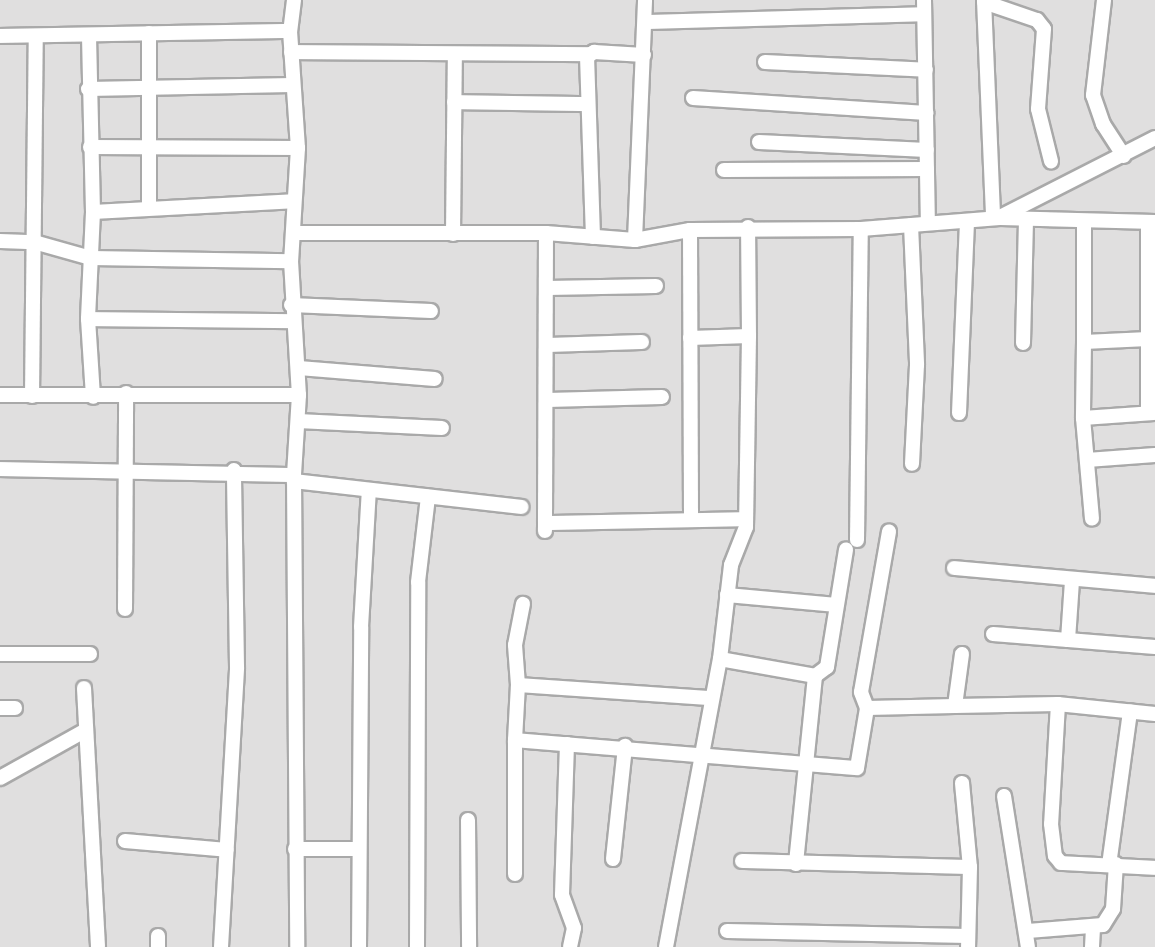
<!DOCTYPE html>
<html>
<head>
<meta charset="utf-8">
<style>
  body { margin:0 }
  #map { position:relative; width:1155px; height:947px; overflow:hidden; background:#f2efe9; font-family:Barlow,sans-serif }
  div>[style] { position:absolute }
  [style*='--x'] { left:calc(var(--x)*1px); top:calc(var(--y)*1px); width:calc(var(--w)*1px); rotate:calc(var(--a)*1deg) }
  .residential>* { inset:0; background:#e0dfdf }
  .roads { filter:drop-shadow(2px 0 #a9a9a9) drop-shadow(-2px 0 #a9a9a9) drop-shadow(0 2px #a9a9a9) drop-shadow(0 -2px #a9a9a9) }
  .minor>* { height:14px; margin:-7px; padding:0 7px; transform-origin:7px; border-radius:7px; background:#fff }
  span { translate:-50% -50%; white-space:nowrap; text-align:center; line-height:1.15; -webkit-text-stroke:6px #fff; paint-order:stroke }
</style>
</head>
<body>
<div id="map">
  <div class="residential">
    <div style="clip-path:polygon(0 0,1155px 0,1155px 947px,0 947px)"></div>
  </div>
  <div class="roads">
    <div class="minor">
      <div style="--x:294;--y:0;--w:31;--a:97"></div>
      <div style="--x:290;--y:31;--w:117;--a:86.1"></div>
      <div style="--x:298;--y:148;--w:113;--a:93.5"></div>
      <div style="--x:291;--y:261;--w:134;--a:86.6"></div>
      <div style="--x:299;--y:395;--w:80;--a:93.6"></div>
      <div style="--x:294;--y:475;--w:472;--a:89.6"></div>
      <div style="--x:924;--y:0;--w:223;--a:89"></div>
      <div style="--x:984;--y:0;--w:218;--a:87.6"></div>
      <div style="--x:1104;--y:0;--w:96;--a:96.6"></div>
      <div style="--x:1093;--y:95;--w:31;--a:71"></div>
      <div style="--x:1103;--y:124;--w:38;--a:57"></div>
      <div style="--x:984;--y:2;--w:56;--a:18.8"></div>
      <div style="--x:1037;--y:20;--w:11;--a:52"></div>
      <div style="--x:1044;--y:29;--w:80;--a:94.3"></div>
      <div style="--x:1038;--y:109;--w:54;--a:76"></div>
      <div style="--x:646;--y:22;--w:278;--a:-1.6"></div>
      <div style="--x:149;--y:33;--w:172;--a:90"></div>
      <div style="--x:0;--y:36;--w:290;--a:-1"></div>
      <div style="--x:89;--y:36;--w:176;--a:88.7"></div>
      <div style="--x:93;--y:212;--w:107;--a:92.7"></div>
      <div style="--x:88;--y:319;--w:78;--a:86.3"></div>
      <div style="--x:291;--y:52;--w:299;--a:0.4"></div>
      <div style="--x:765;--y:62;--w:161;--a:2.8"></div>
      <div style="--x:88;--y:89;--w:204;--a:-1.1"></div>
      <div style="--x:693;--y:98;--w:234;--a:3.7"></div>
      <div style="--x:454;--y:102;--w:134;--a:0.9"></div>
      <div style="--x:759;--y:142;--w:168;--a:2.7"></div>
      <div style="--x:90;--y:147;--w:208;--a:0.3"></div>
      <div style="--x:724;--y:170;--w:203;--a:-0.3"></div>
      <div style="--x:93;--y:212;--w:200;--a:-3.1"></div>
      <div style="--x:1000;--y:217;--w:174;--a:-27"></div>
      <div style="--x:1084;--y:221;--w:121;--a:90"></div>
      <div style="--x:1084;--y:342;--w:64;--a:-2.7"></div>
      <div style="--x:1148;--y:223;--w:190;--a:90"></div>
      <div style="--x:911;--y:225;--w:140;--a:87.5"></div>
      <div style="--x:917;--y:365;--w:99;--a:92.9"></div>
      <div style="--x:690;--y:230;--w:290;--a:89.8"></div>
      <div style="--x:293;--y:233;--w:253;--a:0"></div>
      <div style="--x:546;--y:233;--w:298;--a:90.2"></div>
      <div style="--x:546;--y:233;--w:89;--a:4.5"></div>
      <div style="--x:635;--y:240;--w:56;--a:-10.3"></div>
      <div style="--x:690;--y:230;--w:171;--a:-0.3"></div>
      <div style="--x:861;--y:229;--w:139;--a:-4.5"></div>
      <div style="--x:1000;--y:218;--w:155;--a:1.5"></div>
      <div style="--x:453;--y:234;--w:179;--a:-89.4"></div>
      <div style="--x:593;--y:237;--w:180;--a:-91.9"></div>
      <div style="--x:587;--y:57;--w:9;--a:-36"></div>
      <div style="--x:594;--y:52;--w:50;--a:3.4"></div>
      <div style="--x:635;--y:240;--w:240;--a:-87.6"></div>
      <div style="--x:0;--y:241;--w:34;--a:2"></div>
      <div style="--x:34;--y:242;--w:59;--a:15.7"></div>
      <div style="--x:91;--y:258;--w:200;--a:0.9"></div>
      <div style="--x:547;--y:288;--w:109;--a:-1.1"></div>
      <div style="--x:291;--y:305;--w:140;--a:2.5"></div>
      <div style="--x:88;--y:319;--w:203;--a:0.6"></div>
      <div style="--x:690;--y:338;--w:59;--a:-1.9"></div>
      <div style="--x:749;--y:336;--w:109;--a:-90.5"></div>
      <div style="--x:1084;--y:342;--w:76;--a:90.8"></div>
      <div style="--x:1083;--y:418;--w:101;--a:84.9"></div>
      <div style="--x:1023;--y:343;--w:121;--a:-88.6"></div>
      <div style="--x:547;--y:345;--w:95;--a:-1.8"></div>
      <div style="--x:299;--y:368;--w:136;--a:4.6"></div>
      <div style="--x:0;--y:395;--w:299;--a:0"></div>
      <div style="--x:32;--y:396;--w:359;--a:-89.4"></div>
      <div style="--x:547;--y:400;--w:115;--a:-1.5"></div>
      <div style="--x:959;--y:413;--w:191;--a:-87.6"></div>
      <div style="--x:1083;--y:418;--w:71;--a:-4"></div>
      <div style="--x:298;--y:421;--w:144;--a:2.8"></div>
      <div style="--x:1087;--y:460;--w:68;--a:-4.2"></div>
      <div style="--x:0;--y:469;--w:294;--a:1.2"></div>
      <div style="--x:294;--y:481;--w:229;--a:6.5"></div>
      <div style="--x:545;--y:523;--w:201;--a:-1.1"></div>
      <div style="--x:857;--y:540;--w:311;--a:-89.3"></div>
      <div style="--x:954;--y:568;--w:202;--a:5.1"></div>
      <div style="--x:1072;--y:581;--w:59;--a:93.9"></div>
      <div style="--x:1068;--y:640;--w:87;--a:4.6"></div>
      <div style="--x:727;--y:595;--w:110;--a:5.2"></div>
      <div style="--x:125;--y:609;--w:216;--a:-89.7"></div>
      <div style="--x:993;--y:634;--w:75;--a:4.6"></div>
      <div style="--x:0;--y:654;--w:90;--a:0"></div>
      <div style="--x:962;--y:654;--w:52;--a:97.7"></div>
      <div style="--x:955;--y:706;--w:103;--a:-1.1"></div>
      <div style="--x:720;--y:659;--w:97;--a:10.1"></div>
      <div style="--x:815;--y:676;--w:189;--a:95.8"></div>
      <div style="--x:815;--y:676;--w:15;--a:-37"></div>
      <div style="--x:827;--y:667;--w:119;--a:-80.8"></div>
      <div style="--x:518;--y:685;--w:40;--a:-94.3"></div>
      <div style="--x:515;--y:645;--w:42;--a:-79"></div>
      <div style="--x:84;--y:688;--w:259;--a:86.9"></div>
      <div style="--x:0;--y:708;--w:15;--a:0"></div>
      <div style="--x:867;--y:708;--w:88;--a:-1.3"></div>
      <div style="--x:1155;--y:714;--w:98;--a:-174.1"></div>
      <div style="--x:1058;--y:704;--w:120;--a:93.3"></div>
      <div style="--x:1051;--y:824;--w:32;--a:83"></div>
      <div style="--x:1055;--y:856;--w:9;--a:49"></div>
      <div style="--x:1061;--y:863;--w:94;--a:3"></div>
      <div style="--x:515;--y:740;--w:55;--a:-86.9"></div>
      <div style="--x:518;--y:685;--w:191;--a:3.9"></div>
      <div style="--x:567;--y:744;--w:151;--a:91.9"></div>
      <div style="--x:562;--y:895;--w:35;--a:70"></div>
      <div style="--x:574;--y:928;--w:19;--a:102"></div>
      <div style="--x:0;--y:778;--w:98;--a:-29.2"></div>
      <div style="--x:962;--y:783;--w:84;--a:84.6"></div>
      <div style="--x:970;--y:867;--w:80;--a:91.4"></div>
      <div style="--x:1004;--y:796;--w:153;--a:81"></div>
      <div style="--x:468;--y:820;--w:127;--a:89.5"></div>
      <div style="--x:125;--y:841;--w:102;--a:5"></div>
      <div style="--x:295;--y:849;--w:63;--a:0"></div>
      <div style="--x:613;--y:859;--w:114;--a:-83.9"></div>
      <div style="--x:742;--y:861;--w:228;--a:1.5"></div>
      <div style="--x:1109;--y:865;--w:155;--a:-82.2"></div>
      <div style="--x:515;--y:874;--w:134;--a:-90"></div>
      <div style="--x:515;--y:740;--w:343;--a:4.7"></div>
      <div style="--x:857;--y:768;--w:61;--a:-80.5"></div>
      <div style="--x:867;--y:708;--w:17;--a:-111"></div>
      <div style="--x:861;--y:692;--w:163;--a:-80.1"></div>
      <div style="--x:727;--y:931;--w:241;--a:1.2"></div>
      <div style="--x:1028;--y:931;--w:75;--a:-4.6"></div>
      <div style="--x:1103;--y:925;--w:19;--a:-58"></div>
      <div style="--x:1113;--y:909;--w:45;--a:-86.2"></div>
      <div style="--x:158;--y:947;--w:11;--a:-90"></div>
      <div style="--x:221;--y:947;--w:280;--a:-86.7"></div>
      <div style="--x:237;--y:667;--w:197;--a:-90.9"></div>
      <div style="--x:359;--y:947;--w:320;--a:-89.6"></div>
      <div style="--x:361;--y:627;--w:137;--a:-86.7"></div>
      <div style="--x:417;--y:947;--w:365;--a:-89.8"></div>
      <div style="--x:418;--y:582;--w:86;--a:-83.3"></div>
      <div style="--x:666;--y:947;--w:293;--a:-79.4"></div>
      <div style="--x:720;--y:659;--w:95;--a:-83.3"></div>
      <div style="--x:731;--y:565;--w:41;--a:-68.5"></div>
      <div style="--x:746;--y:527;--w:191;--a:-89.1"></div>
      <div style="--x:1092;--y:947;--w:20;--a:-87"></div>
    </div>
  </div>
</div>
</body>
</html>
